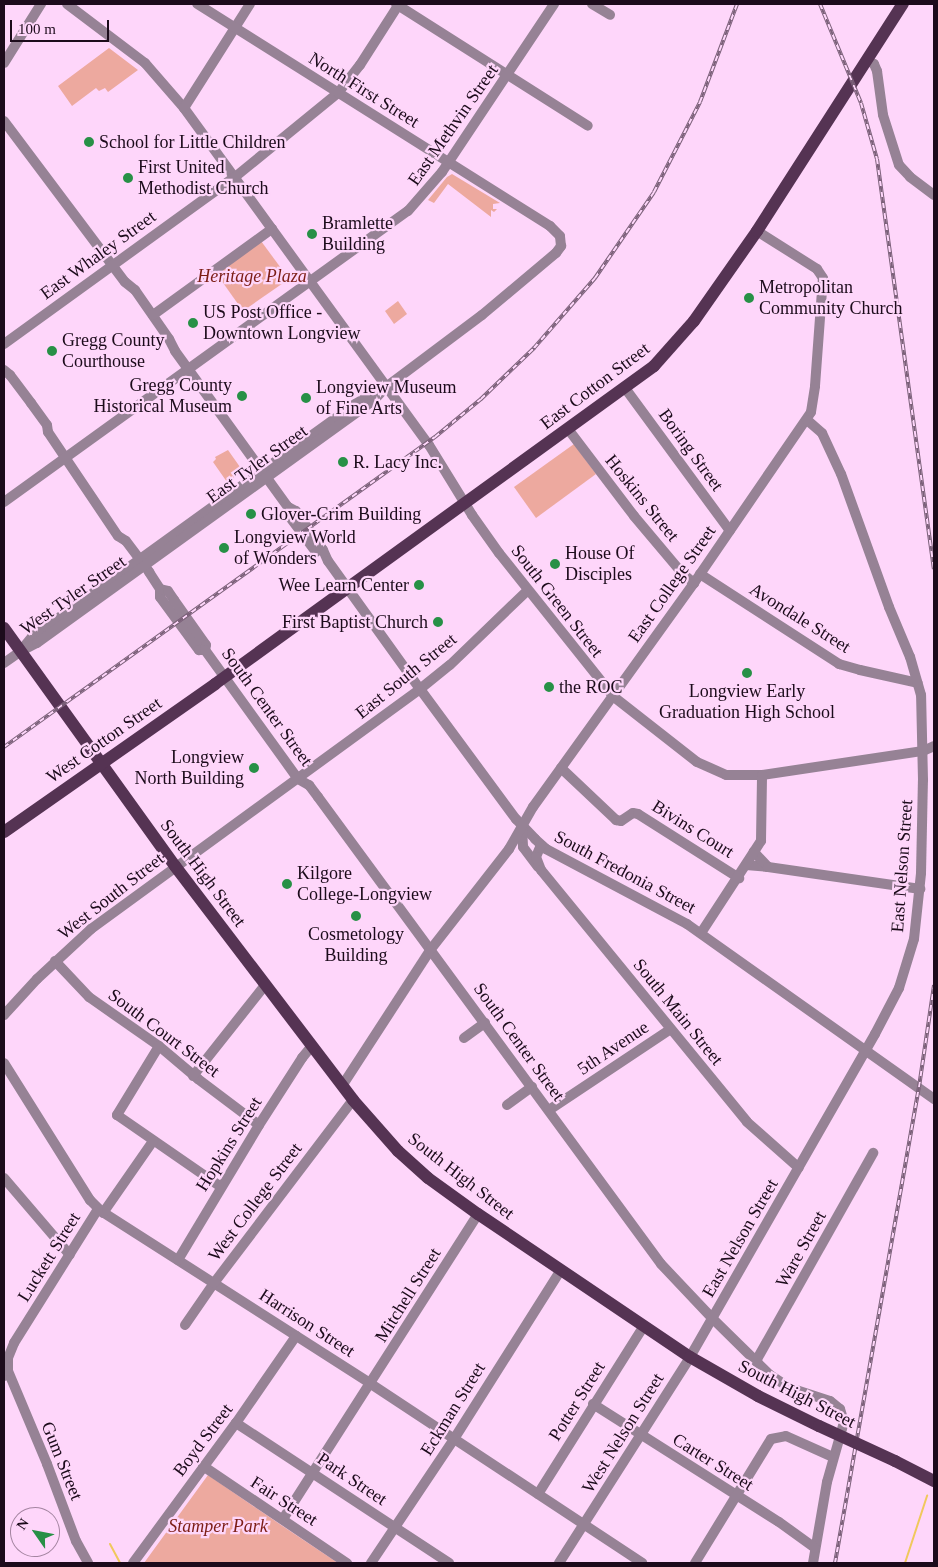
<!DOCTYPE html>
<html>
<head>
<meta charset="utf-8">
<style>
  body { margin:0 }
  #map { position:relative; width:938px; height:1567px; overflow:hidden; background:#fed6fa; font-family:"Times New Roman",serif }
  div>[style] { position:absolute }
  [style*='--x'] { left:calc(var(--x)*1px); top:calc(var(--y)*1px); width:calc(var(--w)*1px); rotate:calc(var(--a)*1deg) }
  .green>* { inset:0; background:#eda99f }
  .stream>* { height:2px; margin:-1px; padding:0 1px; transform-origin:1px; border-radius:1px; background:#f0c85c }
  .minor>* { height:10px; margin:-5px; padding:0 5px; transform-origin:5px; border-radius:5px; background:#968295 }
  .major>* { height:12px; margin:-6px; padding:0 6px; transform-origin:6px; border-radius:6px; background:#553353 }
  .rail>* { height:4px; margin-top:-2px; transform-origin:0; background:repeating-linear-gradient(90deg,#fed6fa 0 5.5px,#7b6079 0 11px); box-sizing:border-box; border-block:1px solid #7b6079 }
  .major-bridge>* { height:12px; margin:-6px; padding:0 6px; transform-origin:6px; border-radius:6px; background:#553353 }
  .dots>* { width:14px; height:14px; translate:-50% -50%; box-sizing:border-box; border:2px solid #fed6fa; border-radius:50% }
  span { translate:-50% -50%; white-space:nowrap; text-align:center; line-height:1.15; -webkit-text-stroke:4.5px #fed6fa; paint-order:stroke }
  .street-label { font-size:18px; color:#1c0b1b }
  .poi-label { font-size:18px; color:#1c0b1b }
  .left { translate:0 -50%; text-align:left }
  .right { translate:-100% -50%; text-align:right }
  .park-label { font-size:18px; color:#7c1d15; font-style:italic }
  .frame { position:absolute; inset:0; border:5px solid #1c0b1b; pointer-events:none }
  .north { position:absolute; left:10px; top:1507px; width:50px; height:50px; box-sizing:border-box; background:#fed6fa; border:1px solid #a485a1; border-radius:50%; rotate:303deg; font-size:14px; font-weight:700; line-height:20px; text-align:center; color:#1c0b1b }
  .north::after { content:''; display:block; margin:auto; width:18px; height:22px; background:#279046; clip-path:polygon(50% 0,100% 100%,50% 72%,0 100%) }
  .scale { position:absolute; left:10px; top:20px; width:99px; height:22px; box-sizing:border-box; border:2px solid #1c0b1b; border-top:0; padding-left:6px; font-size:15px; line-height:18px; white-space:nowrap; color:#1c0b1b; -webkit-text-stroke:4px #fed6fa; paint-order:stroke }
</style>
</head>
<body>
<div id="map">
  <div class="green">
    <div style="clip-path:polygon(109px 48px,138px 70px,108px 92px,105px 88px,99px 91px,96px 88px,72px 106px,58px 86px)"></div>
    <div style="clip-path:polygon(452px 174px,500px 203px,493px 204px,493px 209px,497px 209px,494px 212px,491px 210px,491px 217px,448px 184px,434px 203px,428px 200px,447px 177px)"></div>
    <div style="clip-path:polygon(261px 241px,289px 279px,243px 311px,216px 273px)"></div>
    <div style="clip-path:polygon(398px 301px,407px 314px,394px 324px,385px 311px)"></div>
    <div style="clip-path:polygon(574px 444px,596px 474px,536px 518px,514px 487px)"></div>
    <div style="clip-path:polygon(228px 450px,240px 467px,239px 474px,227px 482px,213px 462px,216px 459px,215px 457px)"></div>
    <div style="clip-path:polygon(208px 1475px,281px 1525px,338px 1563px,144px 1563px)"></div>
  </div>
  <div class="stream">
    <div style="--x:110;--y:1544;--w:21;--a:62"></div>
    <div style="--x:905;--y:1563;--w:71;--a:-71.8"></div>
  </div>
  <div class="minor">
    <div style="--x:67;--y:4;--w:98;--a:37.1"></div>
    <div style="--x:145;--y:63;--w:60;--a:49.1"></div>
    <div style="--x:184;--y:108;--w:417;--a:54"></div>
    <div style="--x:429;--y:445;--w:82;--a:58.4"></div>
    <div style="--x:472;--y:515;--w:47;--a:54.6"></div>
    <div style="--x:499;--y:553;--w:184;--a:51.4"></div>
    <div style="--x:614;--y:697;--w:105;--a:38.1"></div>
    <div style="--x:697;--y:762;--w:32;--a:24"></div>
    <div style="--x:726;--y:775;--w:36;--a:0"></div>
    <div style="--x:762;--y:775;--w:163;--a:-8.5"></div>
    <div style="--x:923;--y:751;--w:12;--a:-24"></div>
    <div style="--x:396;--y:4;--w:227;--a:32.4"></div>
    <div style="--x:592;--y:4;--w:21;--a:31"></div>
    <div style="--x:867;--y:60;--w:8;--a:30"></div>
    <div style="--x:874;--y:64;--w:8;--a:67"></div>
    <div style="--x:877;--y:71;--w:44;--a:82.2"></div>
    <div style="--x:883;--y:115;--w:52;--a:72.3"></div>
    <div style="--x:899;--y:165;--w:16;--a:47"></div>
    <div style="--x:910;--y:177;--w:30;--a:37"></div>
    <div style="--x:4;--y:63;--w:70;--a:-57.9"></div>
    <div style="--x:184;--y:108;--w:123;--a:-57.6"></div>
    <div style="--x:4;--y:121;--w:201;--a:53.1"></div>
    <div style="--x:125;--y:282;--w:13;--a:39"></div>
    <div style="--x:135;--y:290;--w:60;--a:55.2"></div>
    <div style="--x:169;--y:339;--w:13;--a:63"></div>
    <div style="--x:175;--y:351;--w:193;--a:54.1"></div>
    <div style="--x:288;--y:507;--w:9;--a:27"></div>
    <div style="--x:296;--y:511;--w:47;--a:55.3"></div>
    <div style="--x:323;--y:550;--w:12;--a:66"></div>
    <div style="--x:328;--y:561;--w:158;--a:54.3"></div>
    <div style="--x:420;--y:689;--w:162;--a:53.6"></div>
    <div style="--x:516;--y:819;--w:28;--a:46"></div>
    <div style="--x:535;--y:839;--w:15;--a:42"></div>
    <div style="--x:546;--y:849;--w:160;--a:28"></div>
    <div style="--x:687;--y:924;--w:303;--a:35.3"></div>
    <div style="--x:153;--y:315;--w:147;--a:-35.9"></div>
    <div style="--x:4;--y:344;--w:285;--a:-35.9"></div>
    <div style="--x:235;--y:177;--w:133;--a:-39.2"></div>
    <div style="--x:338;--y:93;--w:36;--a:-52"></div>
    <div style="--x:360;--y:65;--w:72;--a:-57.4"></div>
    <div style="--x:4;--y:370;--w:8;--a:40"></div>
    <div style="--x:10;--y:375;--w:35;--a:53"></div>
    <div style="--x:31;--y:403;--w:27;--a:54"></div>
    <div style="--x:47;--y:425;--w:7;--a:82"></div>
    <div style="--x:48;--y:432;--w:125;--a:56.1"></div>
    <div style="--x:118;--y:536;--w:9;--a:32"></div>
    <div style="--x:126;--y:541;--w:39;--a:53"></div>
    <div style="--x:149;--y:572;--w:20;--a:57"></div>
    <div style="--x:160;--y:589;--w:8;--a:90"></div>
    <div style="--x:160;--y:597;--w:66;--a:53.7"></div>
    <div style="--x:199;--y:650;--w:6;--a:0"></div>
    <div style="--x:625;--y:388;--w:177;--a:53.7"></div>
    <div style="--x:568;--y:429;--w:109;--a:52.8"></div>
    <div style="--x:634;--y:516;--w:75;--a:49.9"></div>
    <div style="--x:682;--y:573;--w:16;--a:40"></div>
    <div style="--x:4;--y:502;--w:498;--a:-35.8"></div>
    <div style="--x:408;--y:211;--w:52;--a:-48.9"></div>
    <div style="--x:442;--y:172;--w:202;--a:-56.3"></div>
    <div style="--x:288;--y:507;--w:9;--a:84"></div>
    <div style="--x:289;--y:516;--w:45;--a:53.1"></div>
    <div style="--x:700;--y:574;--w:166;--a:32.9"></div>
    <div style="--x:839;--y:664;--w:22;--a:16"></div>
    <div style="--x:860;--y:670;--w:59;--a:12.6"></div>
    <div style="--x:160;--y:589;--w:8;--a:14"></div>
    <div style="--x:168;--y:591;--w:11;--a:56"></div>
    <div style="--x:174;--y:600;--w:55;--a:54.6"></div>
    <div style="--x:206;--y:645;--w:5;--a:101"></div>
    <div style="--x:205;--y:650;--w:159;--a:54.2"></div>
    <div style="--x:298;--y:779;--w:13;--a:29"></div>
    <div style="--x:309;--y:785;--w:15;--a:53"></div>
    <div style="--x:318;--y:797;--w:579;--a:53.7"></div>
    <div style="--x:661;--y:1264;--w:76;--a:46.6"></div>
    <div style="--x:713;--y:1319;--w:80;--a:44.5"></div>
    <div style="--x:770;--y:1375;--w:24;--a:33"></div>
    <div style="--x:790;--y:1388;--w:42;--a:18"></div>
    <div style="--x:830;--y:1401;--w:13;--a:39"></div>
    <div style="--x:840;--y:1409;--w:14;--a:73"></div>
    <div style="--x:844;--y:1422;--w:62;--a:105.8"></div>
    <div style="--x:827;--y:1482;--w:82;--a:99.8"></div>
    <div style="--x:23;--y:648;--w:14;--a:-51"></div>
    <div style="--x:32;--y:637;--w:398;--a:-35.8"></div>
    <div style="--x:355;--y:404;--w:28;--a:-30"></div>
    <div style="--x:4;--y:663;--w:21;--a:-35"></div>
    <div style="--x:21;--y:651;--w:18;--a:-27"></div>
    <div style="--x:37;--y:643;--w:414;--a:-35.8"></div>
    <div style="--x:373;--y:401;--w:19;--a:-47"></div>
    <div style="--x:386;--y:387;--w:120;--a:-36.9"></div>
    <div style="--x:482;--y:315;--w:97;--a:-40"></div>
    <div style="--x:556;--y:253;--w:9;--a:-54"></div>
    <div style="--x:561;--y:246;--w:10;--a:-96"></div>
    <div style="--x:560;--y:236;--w:14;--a:-135"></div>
    <div style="--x:550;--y:226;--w:417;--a:-147.8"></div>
    <div style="--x:561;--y:768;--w:76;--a:43.4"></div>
    <div style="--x:616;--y:820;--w:5;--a:11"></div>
    <div style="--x:621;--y:821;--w:14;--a:-34"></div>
    <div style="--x:633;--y:813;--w:5;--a:11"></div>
    <div style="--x:638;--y:814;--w:120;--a:32.4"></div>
    <div style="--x:522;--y:827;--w:20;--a:87"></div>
    <div style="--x:523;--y:847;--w:25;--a:53"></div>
    <div style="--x:541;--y:845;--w:13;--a:113"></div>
    <div style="--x:536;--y:857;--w:14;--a:69"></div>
    <div style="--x:541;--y:870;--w:325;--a:50.7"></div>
    <div style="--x:747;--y:1122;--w:69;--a:41.5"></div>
    <div style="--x:746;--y:865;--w:22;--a:5"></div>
    <div style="--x:768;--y:867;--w:21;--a:-133"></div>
    <div style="--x:768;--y:867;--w:154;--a:8.2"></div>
    <div style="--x:701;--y:933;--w:110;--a:-56.9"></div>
    <div style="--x:761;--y:841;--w:66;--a:-89.1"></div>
    <div style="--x:55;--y:961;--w:50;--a:46.6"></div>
    <div style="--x:89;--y:997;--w:85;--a:35"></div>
    <div style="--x:159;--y:1046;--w:51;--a:40.2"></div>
    <div style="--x:198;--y:1079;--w:76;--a:37"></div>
    <div style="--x:4;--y:1015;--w:49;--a:-47.5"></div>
    <div style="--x:37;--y:979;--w:74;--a:-42.8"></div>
    <div style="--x:91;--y:929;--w:407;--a:-36.1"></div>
    <div style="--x:420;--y:689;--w:38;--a:-39"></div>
    <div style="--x:450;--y:665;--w:107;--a:-43.9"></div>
    <div style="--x:464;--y:1038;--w:26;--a:-36"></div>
    <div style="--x:159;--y:1046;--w:81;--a:121.3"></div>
    <div style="--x:117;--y:1115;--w:126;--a:34.7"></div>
    <div style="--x:4;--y:1063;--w:162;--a:57.9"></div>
    <div style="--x:90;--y:1200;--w:16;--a:45"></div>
    <div style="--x:101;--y:1211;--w:321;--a:32.6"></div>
    <div style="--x:371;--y:1384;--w:325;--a:33.4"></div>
    <div style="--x:193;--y:1076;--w:116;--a:-51.6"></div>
    <div style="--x:342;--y:1086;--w:163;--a:-57"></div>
    <div style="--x:431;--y:949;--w:127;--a:-52"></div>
    <div style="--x:509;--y:849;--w:48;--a:-60.3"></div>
    <div style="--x:533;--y:807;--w:276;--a:-54.3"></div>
    <div style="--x:694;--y:583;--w:207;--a:-55.6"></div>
    <div style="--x:811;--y:412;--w:26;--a:-81"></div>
    <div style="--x:815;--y:386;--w:108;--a:-85.8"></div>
    <div style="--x:823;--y:278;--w:11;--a:-124"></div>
    <div style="--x:817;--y:269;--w:71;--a:-147.7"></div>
    <div style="--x:507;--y:1105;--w:31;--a:-36"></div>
    <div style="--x:549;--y:1110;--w:146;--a:-33.6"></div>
    <div style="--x:4;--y:1178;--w:101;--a:49.4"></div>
    <div style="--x:103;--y:1213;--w:88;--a:-55.2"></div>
    <div style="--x:178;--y:1260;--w:157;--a:-59"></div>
    <div style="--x:259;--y:1125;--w:80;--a:-57.3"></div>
    <div style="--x:302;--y:1058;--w:14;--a:-51"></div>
    <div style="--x:185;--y:1325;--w:51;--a:-55.4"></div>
    <div style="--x:214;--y:1283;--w:230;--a:-52.8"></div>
    <div style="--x:756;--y:1361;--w:239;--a:-60.6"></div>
    <div style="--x:8;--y:1371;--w:101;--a:67.2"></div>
    <div style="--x:47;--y:1464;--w:82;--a:69.4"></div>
    <div style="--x:76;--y:1541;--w:25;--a:61"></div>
    <div style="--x:4;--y:1376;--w:6;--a:-51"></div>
    <div style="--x:8;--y:1371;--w:13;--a:-90"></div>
    <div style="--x:8;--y:1358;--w:16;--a:-68"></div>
    <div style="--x:14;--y:1343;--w:158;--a:-57.9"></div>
    <div style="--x:593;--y:1404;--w:220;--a:32.4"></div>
    <div style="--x:779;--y:1522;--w:44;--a:35.8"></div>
    <div style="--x:236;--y:1423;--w:255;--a:33.3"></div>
    <div style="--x:203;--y:1466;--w:174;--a:34"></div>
    <div style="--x:538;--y:1494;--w:199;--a:-57.8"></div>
    <div style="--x:283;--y:1519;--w:362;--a:-57.4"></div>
    <div style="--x:133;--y:1563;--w:174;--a:-53.7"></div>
    <div style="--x:236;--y:1423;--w:106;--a:-55.4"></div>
    <div style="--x:371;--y:1563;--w:149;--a:-56.2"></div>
    <div style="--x:454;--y:1439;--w:200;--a:-57.7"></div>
    <div style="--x:559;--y:1563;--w:244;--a:-57.5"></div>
    <div style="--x:690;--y:1357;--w:372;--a:-60.2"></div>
    <div style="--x:875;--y:1034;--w:52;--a:-62.4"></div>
    <div style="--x:899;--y:988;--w:51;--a:-73"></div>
    <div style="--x:914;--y:939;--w:66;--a:-83.9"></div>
    <div style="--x:921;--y:873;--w:93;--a:-88.8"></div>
    <div style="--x:923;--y:780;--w:85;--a:-91.3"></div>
    <div style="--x:921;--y:695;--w:40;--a:-106"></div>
    <div style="--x:910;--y:657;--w:54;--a:-112.8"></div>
    <div style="--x:889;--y:607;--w:141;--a:-109.8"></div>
    <div style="--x:841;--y:474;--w:45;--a:-114.9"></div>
    <div style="--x:822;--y:433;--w:20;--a:-139"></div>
    <div style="--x:695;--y:1563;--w:145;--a:-58.5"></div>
    <div style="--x:771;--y:1439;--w:15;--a:-11"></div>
    <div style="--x:786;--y:1436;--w:51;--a:24.1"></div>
  </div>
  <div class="major">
    <div style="--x:4;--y:628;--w:293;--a:54.3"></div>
    <div style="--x:175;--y:866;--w:294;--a:52.7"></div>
    <div style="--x:353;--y:1100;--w:68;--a:48.6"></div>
    <div style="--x:398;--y:1151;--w:40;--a:42"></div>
    <div style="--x:428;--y:1178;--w:62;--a:35.8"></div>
    <div style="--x:478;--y:1214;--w:256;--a:34"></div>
    <div style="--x:690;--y:1357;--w:78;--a:29.8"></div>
    <div style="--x:758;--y:1396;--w:68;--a:26.2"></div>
    <div style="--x:4;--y:832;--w:258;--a:-35"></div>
    <div style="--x:215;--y:684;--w:542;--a:-35.92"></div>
    <div style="--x:654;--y:366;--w:60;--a:-48.4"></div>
    <div style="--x:694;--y:321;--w:110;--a:-55"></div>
    <div style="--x:757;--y:231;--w:270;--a:-57.3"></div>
    <div style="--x:895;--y:1461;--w:44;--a:27.1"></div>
  </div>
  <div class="rail">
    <div style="--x:820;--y:4;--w:107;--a:67.5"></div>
    <div style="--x:861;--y:103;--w:58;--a:74.1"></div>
    <div style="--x:877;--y:159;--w:414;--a:82.1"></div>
    <div style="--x:4;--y:747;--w:531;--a:-35.73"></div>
    <div style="--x:435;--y:437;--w:60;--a:-39.6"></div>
    <div style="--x:481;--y:399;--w:74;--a:-43.9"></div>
    <div style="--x:534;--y:348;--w:93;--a:-48.9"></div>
    <div style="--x:595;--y:278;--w:104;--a:-55.5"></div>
    <div style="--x:654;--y:192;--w:101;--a:-62.9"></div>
    <div style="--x:700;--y:102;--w:105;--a:-69.3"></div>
    <div style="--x:835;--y:1563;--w:483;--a:-80"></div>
    <div style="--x:919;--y:1087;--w:103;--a:-81.6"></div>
  </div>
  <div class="major-bridge">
    <div style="--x:819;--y:1426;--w:84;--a:24.7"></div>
  </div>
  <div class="dots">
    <div style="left:89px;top:142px;background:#279046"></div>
    <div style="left:128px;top:178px;background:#279046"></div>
    <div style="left:312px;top:234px;background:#279046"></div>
    <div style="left:749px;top:298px;background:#279046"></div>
    <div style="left:193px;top:323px;background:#279046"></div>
    <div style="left:52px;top:351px;background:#279046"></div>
    <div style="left:242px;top:396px;background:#279046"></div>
    <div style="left:306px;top:398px;background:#279046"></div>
    <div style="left:343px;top:462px;background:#279046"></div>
    <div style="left:251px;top:514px;background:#279046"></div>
    <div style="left:224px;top:548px;background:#279046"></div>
    <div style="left:555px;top:564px;background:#279046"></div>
    <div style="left:419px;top:585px;background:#279046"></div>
    <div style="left:438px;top:622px;background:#279046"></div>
    <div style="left:747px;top:673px;background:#279046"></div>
    <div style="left:549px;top:687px;background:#279046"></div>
    <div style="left:254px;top:768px;background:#279046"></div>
    <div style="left:287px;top:884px;background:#279046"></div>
    <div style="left:356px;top:916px;background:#279046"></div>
  </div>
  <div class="street-label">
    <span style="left:364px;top:90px;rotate:32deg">North First Street</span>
    <span style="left:453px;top:125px;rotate:-55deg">East Methvin Street</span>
    <span style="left:98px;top:255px;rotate:-36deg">East Whaley Street</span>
    <span style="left:595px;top:386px;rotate:-37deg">East Cotton Street</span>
    <span style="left:691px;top:450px;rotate:54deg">Boring Street</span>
    <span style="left:257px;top:464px;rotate:-36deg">East Tyler Street</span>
    <span style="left:642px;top:498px;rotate:51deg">Hoskins Street</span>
    <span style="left:672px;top:584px;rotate:-55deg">East College Street</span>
    <span style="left:73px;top:595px;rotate:-35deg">West Tyler Street</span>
    <span style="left:557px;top:601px;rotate:52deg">South Green Street</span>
    <span style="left:800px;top:618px;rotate:32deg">Avondale Street</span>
    <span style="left:406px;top:676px;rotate:-39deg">East South Street</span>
    <span style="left:267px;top:707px;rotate:54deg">South Center Street</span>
    <span style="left:104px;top:740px;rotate:-35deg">West Cotton Street</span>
    <span style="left:693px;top:829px;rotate:32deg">Bivins Court</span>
    <span style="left:902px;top:866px;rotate:-86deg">East Nelson Street</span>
    <span style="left:625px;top:872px;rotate:28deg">South Fredonia Street</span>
    <span style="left:203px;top:873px;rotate:53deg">South High Street</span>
    <span style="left:111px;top:896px;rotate:-38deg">West South Street</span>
    <span style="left:678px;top:1012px;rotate:51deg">South Main Street</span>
    <span style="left:164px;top:1033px;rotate:37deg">South Court Street</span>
    <span style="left:519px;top:1042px;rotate:54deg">South Center Street</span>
    <span style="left:613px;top:1048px;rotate:-34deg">5th Avenue</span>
    <span style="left:229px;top:1144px;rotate:-58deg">Hopkins Street</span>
    <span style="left:461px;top:1176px;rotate:38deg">South High Street</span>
    <span style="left:255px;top:1202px;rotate:-53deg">West College Street</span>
    <span style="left:740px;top:1238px;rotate:-60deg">East Nelson Street</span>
    <span style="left:801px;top:1249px;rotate:-61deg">Ware Street</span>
    <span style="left:49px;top:1257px;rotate:-58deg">Luckett Street</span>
    <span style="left:408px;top:1295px;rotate:-58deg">Mitchell Street</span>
    <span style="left:307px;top:1323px;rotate:33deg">Harrison Street</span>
    <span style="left:797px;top:1394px;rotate:27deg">South High Street</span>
    <span style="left:577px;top:1401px;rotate:-58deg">Potter Street</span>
    <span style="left:453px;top:1409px;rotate:-58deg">Eckman Street</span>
    <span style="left:623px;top:1433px;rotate:-58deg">West Nelson Street</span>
    <span style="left:203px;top:1440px;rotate:-53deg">Boyd Street</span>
    <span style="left:62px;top:1461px;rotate:68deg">Gum Street</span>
    <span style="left:713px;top:1462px;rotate:32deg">Carter Street</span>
    <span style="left:352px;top:1479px;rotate:34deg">Park Street</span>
    <span style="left:284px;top:1501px;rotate:33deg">Fair Street</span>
  </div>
  <div class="poi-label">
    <span class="left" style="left:99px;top:142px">School for Little Children</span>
    <span class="left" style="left:138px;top:178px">First United<br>Methodist Church</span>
    <span class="left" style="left:322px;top:234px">Bramlette<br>Building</span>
    <span class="left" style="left:759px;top:298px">Metropolitan<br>Community Church</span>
    <span class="left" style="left:203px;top:323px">US Post Office -<br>Downtown Longview</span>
    <span class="left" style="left:62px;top:351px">Gregg County<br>Courthouse</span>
    <span class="right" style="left:232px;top:396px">Gregg County<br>Historical Museum</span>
    <span class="left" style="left:316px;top:398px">Longview Museum<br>of Fine Arts</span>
    <span class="left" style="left:353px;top:462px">R. Lacy Inc.</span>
    <span class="left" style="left:261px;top:514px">Glover-Crim Building</span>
    <span class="left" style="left:234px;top:548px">Longview World<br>of Wonders</span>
    <span class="left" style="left:565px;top:564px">House Of<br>Disciples</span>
    <span class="right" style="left:409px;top:585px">Wee Learn Center</span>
    <span class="right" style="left:428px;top:622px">First Baptist Church</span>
    <span class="left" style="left:559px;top:687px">the ROC</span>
    <span style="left:747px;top:702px">Longview Early<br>Graduation High School</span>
    <span class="right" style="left:244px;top:768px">Longview<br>North Building</span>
    <span class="left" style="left:297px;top:884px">Kilgore<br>College-Longview</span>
    <span style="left:356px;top:945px">Cosmetology<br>Building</span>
  </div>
  <div class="park-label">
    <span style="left:252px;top:276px">Heritage Plaza</span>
    <span style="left:218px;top:1526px">Stamper Park</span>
  </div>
  <div class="frame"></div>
  <div class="north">N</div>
  <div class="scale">100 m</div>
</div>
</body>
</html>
